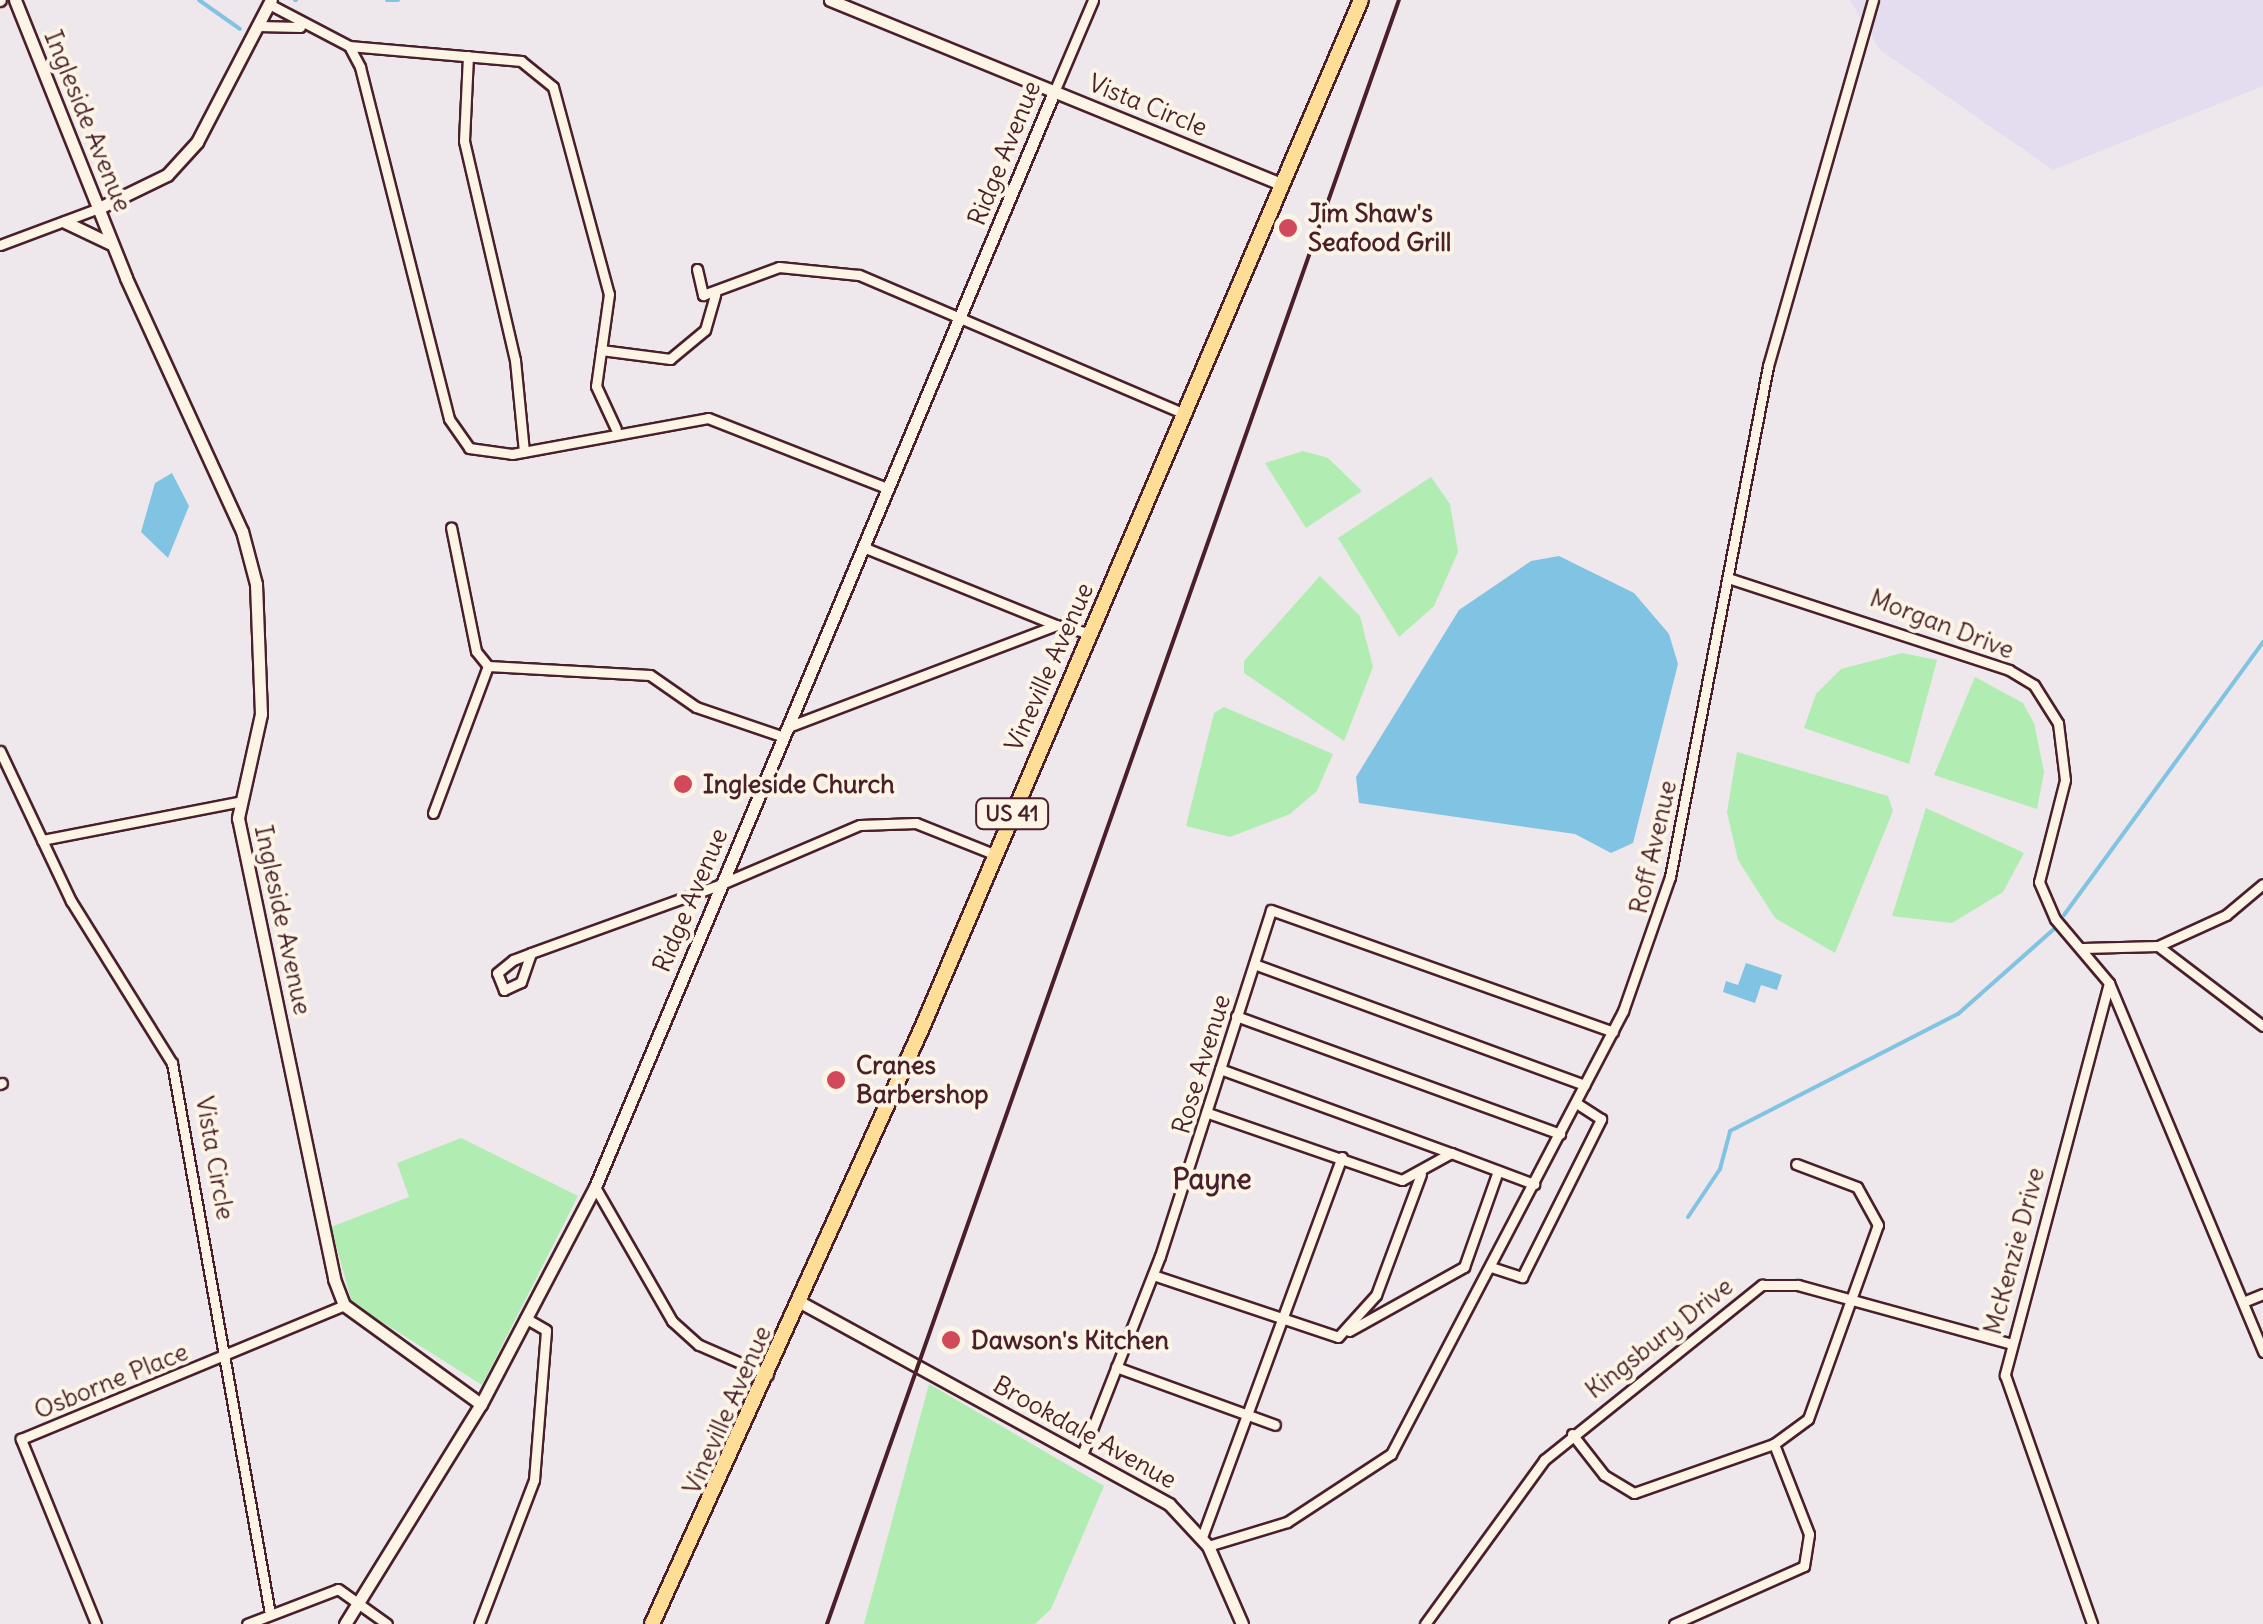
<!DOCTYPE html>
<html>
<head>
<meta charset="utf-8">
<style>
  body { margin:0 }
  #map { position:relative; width:2263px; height:1624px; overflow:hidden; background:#eee7eb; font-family:Delius,sans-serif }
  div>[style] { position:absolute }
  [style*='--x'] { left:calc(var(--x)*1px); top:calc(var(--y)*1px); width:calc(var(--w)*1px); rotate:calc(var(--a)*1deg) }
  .built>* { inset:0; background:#e4ddef }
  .green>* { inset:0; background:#b1edb3 }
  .water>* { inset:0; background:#81c3e2 }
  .stream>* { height:4px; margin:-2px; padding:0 2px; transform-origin:2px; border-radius:2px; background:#81c3e2 }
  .roads { filter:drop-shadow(2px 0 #4a1f2b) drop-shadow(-2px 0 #4a1f2b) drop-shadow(0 2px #4a1f2b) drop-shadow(0 -2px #4a1f2b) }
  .minor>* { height:9px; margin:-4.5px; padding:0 4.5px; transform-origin:4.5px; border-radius:4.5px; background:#fcf5e5 }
  .tertiary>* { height:11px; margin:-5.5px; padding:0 5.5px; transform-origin:5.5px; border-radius:5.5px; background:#fcf5e5 }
  .primary>* { height:14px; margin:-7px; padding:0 7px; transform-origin:7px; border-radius:7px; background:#fedd96 }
  .rail>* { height:4px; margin:-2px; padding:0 2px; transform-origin:2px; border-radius:2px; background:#4a1f2b }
  .dots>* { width:28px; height:28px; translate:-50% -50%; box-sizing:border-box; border:5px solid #fcf5e5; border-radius:50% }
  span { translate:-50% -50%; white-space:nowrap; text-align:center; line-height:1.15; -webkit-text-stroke:8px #fcf5e5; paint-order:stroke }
  .shield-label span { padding:2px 8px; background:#fcf5e5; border:2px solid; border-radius:8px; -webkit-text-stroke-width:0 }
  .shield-label { font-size:22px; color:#4a1f2b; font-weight:700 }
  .street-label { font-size:25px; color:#4a1f2b }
  .poi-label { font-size:25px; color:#4a1f2b; font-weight:700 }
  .left { translate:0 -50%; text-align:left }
  .neighbourhood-label { font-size:28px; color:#4a1f2b; font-weight:700 }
</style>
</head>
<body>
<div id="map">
  <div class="built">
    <div style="clip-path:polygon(1850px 0,2263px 0,2263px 86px,2053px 170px,1880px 50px)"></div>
  </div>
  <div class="green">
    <div style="clip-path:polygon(1303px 451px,1328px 458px,1362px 491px,1306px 528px,1265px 463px)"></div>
    <div style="clip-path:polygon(1431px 477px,1450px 504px,1458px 552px,1434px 606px,1399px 637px,1338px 538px)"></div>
    <div style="clip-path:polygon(1320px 576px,1360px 616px,1373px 667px,1344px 741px,1244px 673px,1244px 661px)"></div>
    <div style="clip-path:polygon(1902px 653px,1937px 660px,1909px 764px,1804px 728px,1816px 694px,1841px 669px)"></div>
    <div style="clip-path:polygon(1975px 677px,2023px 703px,2034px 723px,2044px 772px,2037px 809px,1934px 775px)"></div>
    <div style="clip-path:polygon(1224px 707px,1333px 754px,1317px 791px,1290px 814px,1230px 837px,1186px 826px,1214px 713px)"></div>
    <div style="clip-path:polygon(1737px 752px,1888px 796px,1893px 811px,1835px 953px,1775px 918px,1738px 860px,1727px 812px)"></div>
    <div style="clip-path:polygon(1926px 808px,2024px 853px,2003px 892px,1952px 923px,1892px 916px)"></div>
    <div style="clip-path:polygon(461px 1138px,578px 1196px,482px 1385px,352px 1303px,331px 1227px,409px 1197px,397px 1163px)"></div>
    <div style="clip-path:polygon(929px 1384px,1104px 1486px,1051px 1609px,1035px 1624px,864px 1624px)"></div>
  </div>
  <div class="water">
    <div style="clip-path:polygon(172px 473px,189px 506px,168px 558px,141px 532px,155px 483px)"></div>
    <div style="clip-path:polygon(1559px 556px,1634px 593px,1669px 634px,1678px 664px,1633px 843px,1611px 853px,1575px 834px,1359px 803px,1356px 777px,1459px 610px,1531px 561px)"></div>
    <div style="clip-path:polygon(1746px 963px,1782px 975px,1777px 990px,1761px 985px,1755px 1003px,1723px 992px,1726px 981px,1738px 985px)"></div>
  </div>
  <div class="stream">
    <div style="--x:199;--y:0;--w:50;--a:35.3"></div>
    <div style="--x:295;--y:0;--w:1;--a:0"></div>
    <div style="--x:387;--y:0;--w:11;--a:0"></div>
    <div style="--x:2064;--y:915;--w:338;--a:-53.9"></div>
    <div style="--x:1688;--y:1217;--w:58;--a:-56.3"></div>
    <div style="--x:1720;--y:1169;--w:39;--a:-75"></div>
    <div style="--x:1730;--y:1131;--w:256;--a:-27.2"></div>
    <div style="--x:1958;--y:1014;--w:127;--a:-41.5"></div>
  </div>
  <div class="roads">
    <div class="minor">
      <div style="--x:0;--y:1;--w:1;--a:-45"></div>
      <div style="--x:269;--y:4;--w:90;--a:27.7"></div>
      <div style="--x:349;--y:46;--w:24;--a:62"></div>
      <div style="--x:360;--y:67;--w:363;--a:75.8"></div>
      <div style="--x:449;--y:419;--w:35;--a:55"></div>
      <div style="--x:469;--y:448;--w:43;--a:7.9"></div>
      <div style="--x:512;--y:454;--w:199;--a:-10.4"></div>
      <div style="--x:708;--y:418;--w:192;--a:21.4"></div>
      <div style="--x:258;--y:26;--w:42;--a:1.4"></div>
      <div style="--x:349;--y:46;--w:173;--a:5"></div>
      <div style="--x:521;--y:61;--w:41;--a:39.1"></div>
      <div style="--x:553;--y:87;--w:214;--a:74.9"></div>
      <div style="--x:609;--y:294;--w:93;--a:98"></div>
      <div style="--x:596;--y:386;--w:47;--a:65.1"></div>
      <div style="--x:468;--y:56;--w:85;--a:92.7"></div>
      <div style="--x:464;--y:141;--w:225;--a:76.9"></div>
      <div style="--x:515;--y:360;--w:92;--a:84.4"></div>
      <div style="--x:1054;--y:92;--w:100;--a:-67"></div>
      <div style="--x:0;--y:245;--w:106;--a:-20.5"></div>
      <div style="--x:697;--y:269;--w:27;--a:77"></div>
      <div style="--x:703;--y:295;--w:81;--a:-20.2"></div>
      <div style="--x:779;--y:267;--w:80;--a:5.7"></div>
      <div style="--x:859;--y:275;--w:352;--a:23.1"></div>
      <div style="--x:601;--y:350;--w:70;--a:7.4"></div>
      <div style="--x:670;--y:359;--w:45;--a:-39.6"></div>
      <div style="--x:705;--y:330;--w:37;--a:-74"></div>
      <div style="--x:863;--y:547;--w:208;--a:22"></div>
      <div style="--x:1728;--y:578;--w:296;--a:18.1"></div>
      <div style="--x:2009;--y:670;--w:29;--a:31"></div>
      <div style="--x:2034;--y:685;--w:45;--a:57.7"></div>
      <div style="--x:2058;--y:723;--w:57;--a:83"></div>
      <div style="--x:2065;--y:780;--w:105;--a:104.3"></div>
      <div style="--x:2039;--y:882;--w:40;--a:66.6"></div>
      <div style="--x:2055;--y:919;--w:84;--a:49.8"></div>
      <div style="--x:2109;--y:983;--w:406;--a:104.9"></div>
      <div style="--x:2005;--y:1375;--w:264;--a:70.7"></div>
      <div style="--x:488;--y:666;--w:162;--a:3.2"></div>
      <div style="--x:650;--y:675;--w:56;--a:34.8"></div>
      <div style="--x:696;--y:707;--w:93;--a:18.8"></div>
      <div style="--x:788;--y:727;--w:287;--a:-20.8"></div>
      <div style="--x:1056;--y:625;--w:34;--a:14"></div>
      <div style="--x:0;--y:751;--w:166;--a:64.7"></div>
      <div style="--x:71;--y:901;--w:191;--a:58.1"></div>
      <div style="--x:172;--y:1063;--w:560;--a:79.91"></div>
      <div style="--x:433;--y:813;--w:157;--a:-69.5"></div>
      <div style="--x:488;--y:666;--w:19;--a:-129"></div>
      <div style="--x:476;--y:651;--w:126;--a:-101.4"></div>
      <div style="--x:42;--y:840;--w:199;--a:-11"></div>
      <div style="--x:2158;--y:946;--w:132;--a:37.3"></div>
      <div style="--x:2083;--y:948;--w:75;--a:-1.5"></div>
      <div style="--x:2158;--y:946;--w:75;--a:-24.5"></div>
      <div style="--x:2226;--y:915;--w:48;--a:-40"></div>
      <div style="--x:531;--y:953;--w:31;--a:109"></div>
      <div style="--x:521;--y:982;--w:19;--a:155"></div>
      <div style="--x:504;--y:990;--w:18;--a:-112"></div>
      <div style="--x:497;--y:973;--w:21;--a:-39"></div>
      <div style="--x:513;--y:960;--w:19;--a:-21"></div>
      <div style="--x:531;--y:953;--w:200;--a:-19.9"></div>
      <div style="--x:719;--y:885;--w:153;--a:-23.1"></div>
      <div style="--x:860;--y:825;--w:56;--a:-2"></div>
      <div style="--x:916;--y:823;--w:86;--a:21.8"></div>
      <div style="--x:1254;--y:964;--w:352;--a:20.1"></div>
      <div style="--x:2109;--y:983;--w:400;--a:67.3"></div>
      <div style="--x:1236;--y:1016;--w:345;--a:20"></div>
      <div style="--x:1220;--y:1069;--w:246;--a:20"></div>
      <div style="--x:0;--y:1084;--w:2;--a:-27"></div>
      <div style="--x:1208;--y:1113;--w:205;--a:19.1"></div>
      <div style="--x:1402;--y:1180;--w:56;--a:-28.9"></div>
      <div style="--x:1451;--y:1153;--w:89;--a:20.5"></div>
      <div style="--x:595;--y:1187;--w:155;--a:60.1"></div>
      <div style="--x:672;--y:1321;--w:36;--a:42"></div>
      <div style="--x:699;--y:1345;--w:75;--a:23.5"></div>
      <div style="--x:1491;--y:1267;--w:33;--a:18"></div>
      <div style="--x:1522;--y:1277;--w:177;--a:-63.4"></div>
      <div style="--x:1601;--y:1119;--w:30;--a:-147"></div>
      <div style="--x:1153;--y:1275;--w:195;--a:18.5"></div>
      <div style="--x:1338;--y:1337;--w:57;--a:-47.9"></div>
      <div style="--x:1376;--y:1295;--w:129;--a:-69.6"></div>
      <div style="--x:2243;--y:1302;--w:22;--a:-22"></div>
      <div style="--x:1349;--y:1331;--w:132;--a:-29.1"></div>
      <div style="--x:1464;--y:1267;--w:102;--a:-70.5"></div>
      <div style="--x:1116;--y:1367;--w:169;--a:20"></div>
      <div style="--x:1572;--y:1434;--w:52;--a:52"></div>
      <div style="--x:1604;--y:1475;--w:35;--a:31"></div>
      <div style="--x:1634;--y:1493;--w:148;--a:-19.3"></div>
      <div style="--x:1774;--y:1444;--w:42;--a:-36.3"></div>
      <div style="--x:1808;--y:1419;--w:206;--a:-70.2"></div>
      <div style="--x:1878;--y:1225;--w:43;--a:-118.9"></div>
      <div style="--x:1857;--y:1187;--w:65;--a:-159.3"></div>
      <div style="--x:1082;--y:1455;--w:214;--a:-68.6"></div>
      <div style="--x:1160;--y:1256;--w:363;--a:-72.2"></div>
      <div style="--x:1271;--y:910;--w:363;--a:19.6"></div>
      <div style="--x:1202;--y:1537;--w:405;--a:-69.8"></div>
      <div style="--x:1208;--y:1546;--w:83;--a:-16.9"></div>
      <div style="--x:1287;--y:1522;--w:124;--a:-33.2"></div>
      <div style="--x:1391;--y:1454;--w:500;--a:-62.36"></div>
      <div style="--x:1623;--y:1011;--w:142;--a:-70.7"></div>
      <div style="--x:1670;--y:877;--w:520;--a:-79.14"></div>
      <div style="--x:1768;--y:366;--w:381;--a:-74"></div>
      <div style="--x:96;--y:1624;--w:200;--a:-112.1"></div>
      <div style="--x:21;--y:1439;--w:350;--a:-22.5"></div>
      <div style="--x:247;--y:1624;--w:97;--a:-21"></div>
      <div style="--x:338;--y:1589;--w:60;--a:35.5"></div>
      <div style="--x:479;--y:1624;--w:154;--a:-69.1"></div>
      <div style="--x:534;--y:1480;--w:150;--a:-85.4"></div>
      <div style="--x:546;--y:1330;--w:24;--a:-150"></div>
      <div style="--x:1425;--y:1624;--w:203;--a:-54"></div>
      <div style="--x:1544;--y:1460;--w:280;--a:-38.8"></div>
      <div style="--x:1762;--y:1285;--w:36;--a:0"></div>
      <div style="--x:1798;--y:1285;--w:218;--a:15.4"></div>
      <div style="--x:1674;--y:1624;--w:142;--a:-24"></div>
      <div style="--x:1804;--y:1566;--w:32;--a:-81"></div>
      <div style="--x:1809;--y:1534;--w:97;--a:-111.3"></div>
    </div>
    <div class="tertiary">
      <div style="--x:15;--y:0;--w:299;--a:68.2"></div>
      <div style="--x:126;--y:278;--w:278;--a:65.4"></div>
      <div style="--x:242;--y:531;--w:55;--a:75.2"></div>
      <div style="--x:256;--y:584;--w:130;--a:87.8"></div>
      <div style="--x:261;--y:714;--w:107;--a:102.5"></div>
      <div style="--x:238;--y:818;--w:471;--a:78.2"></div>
      <div style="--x:334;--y:1279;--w:28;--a:69"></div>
      <div style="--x:344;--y:1305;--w:169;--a:35.9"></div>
      <div style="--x:830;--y:0;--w:488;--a:22.2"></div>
      <div style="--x:99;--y:208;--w:76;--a:-25.9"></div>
      <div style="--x:167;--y:175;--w:45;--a:-47.7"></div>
      <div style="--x:197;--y:142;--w:160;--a:-62.5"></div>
      <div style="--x:65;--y:222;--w:49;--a:25.5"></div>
      <div style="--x:800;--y:1302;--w:421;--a:28.7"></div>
      <div style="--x:1169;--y:1504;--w:57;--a:47.1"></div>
      <div style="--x:1208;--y:1546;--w:85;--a:66.4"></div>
      <div style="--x:345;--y:1624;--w:259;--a:-58.3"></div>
      <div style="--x:481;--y:1404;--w:245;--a:-62.3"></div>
      <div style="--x:595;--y:1187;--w:1187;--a:-67.26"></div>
    </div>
    <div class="primary">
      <div style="--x:652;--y:1624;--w:652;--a:-65.64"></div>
      <div style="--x:921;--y:1030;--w:1120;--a:-66.87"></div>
    </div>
  </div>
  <div class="rail">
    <div style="--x:827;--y:1624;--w:1722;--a:-70.6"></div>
  </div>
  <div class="dots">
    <div style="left:1288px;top:228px;background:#d1495b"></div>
    <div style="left:683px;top:784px;background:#d1495b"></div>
    <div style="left:836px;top:1080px;background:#d1495b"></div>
    <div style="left:951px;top:1340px;background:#d1495b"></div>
  </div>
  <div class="shield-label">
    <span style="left:1012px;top:814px">US 41</span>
  </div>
  <div class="street-label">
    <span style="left:1148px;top:105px;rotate:22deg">Vista Circle</span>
    <span style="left:88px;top:121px;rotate:68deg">Ingleside Avenue</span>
    <span style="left:1004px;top:153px;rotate:-68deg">Ridge Avenue</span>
    <span style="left:1942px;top:624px;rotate:21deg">Morgan Drive</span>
    <span style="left:1049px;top:667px;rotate:-66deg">Vineville Avenue</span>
    <span style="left:1653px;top:847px;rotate:-77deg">Roff Avenue</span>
    <span style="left:690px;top:900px;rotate:-67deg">Ridge Avenue</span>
    <span style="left:283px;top:920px;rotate:78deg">Ingleside Avenue</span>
    <span style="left:1201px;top:1064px;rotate:-73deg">Rose Avenue</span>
    <span style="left:215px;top:1158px;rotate:80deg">Vista Circle</span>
    <span style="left:2014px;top:1251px;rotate:-75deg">McKenzie Drive</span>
    <span style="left:1659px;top:1338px;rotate:-38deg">Kingsbury Drive</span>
    <span style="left:111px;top:1381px;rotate:-22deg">Osborne Place</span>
    <span style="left:727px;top:1410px;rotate:-66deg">Vineville Avenue</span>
    <span style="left:1085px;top:1432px;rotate:29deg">Brookdale Avenue</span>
  </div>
  <div class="poi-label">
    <span class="left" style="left:1308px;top:228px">Jim Shaw's<br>Seafood Grill</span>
    <span class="left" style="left:703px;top:784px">Ingleside Church</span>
    <span class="left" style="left:856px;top:1080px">Cranes<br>Barbershop</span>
    <span class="left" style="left:971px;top:1340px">Dawson's Kitchen</span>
  </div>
  <div class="neighbourhood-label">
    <span style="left:1212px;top:1179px">Payne</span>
  </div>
</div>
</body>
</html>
